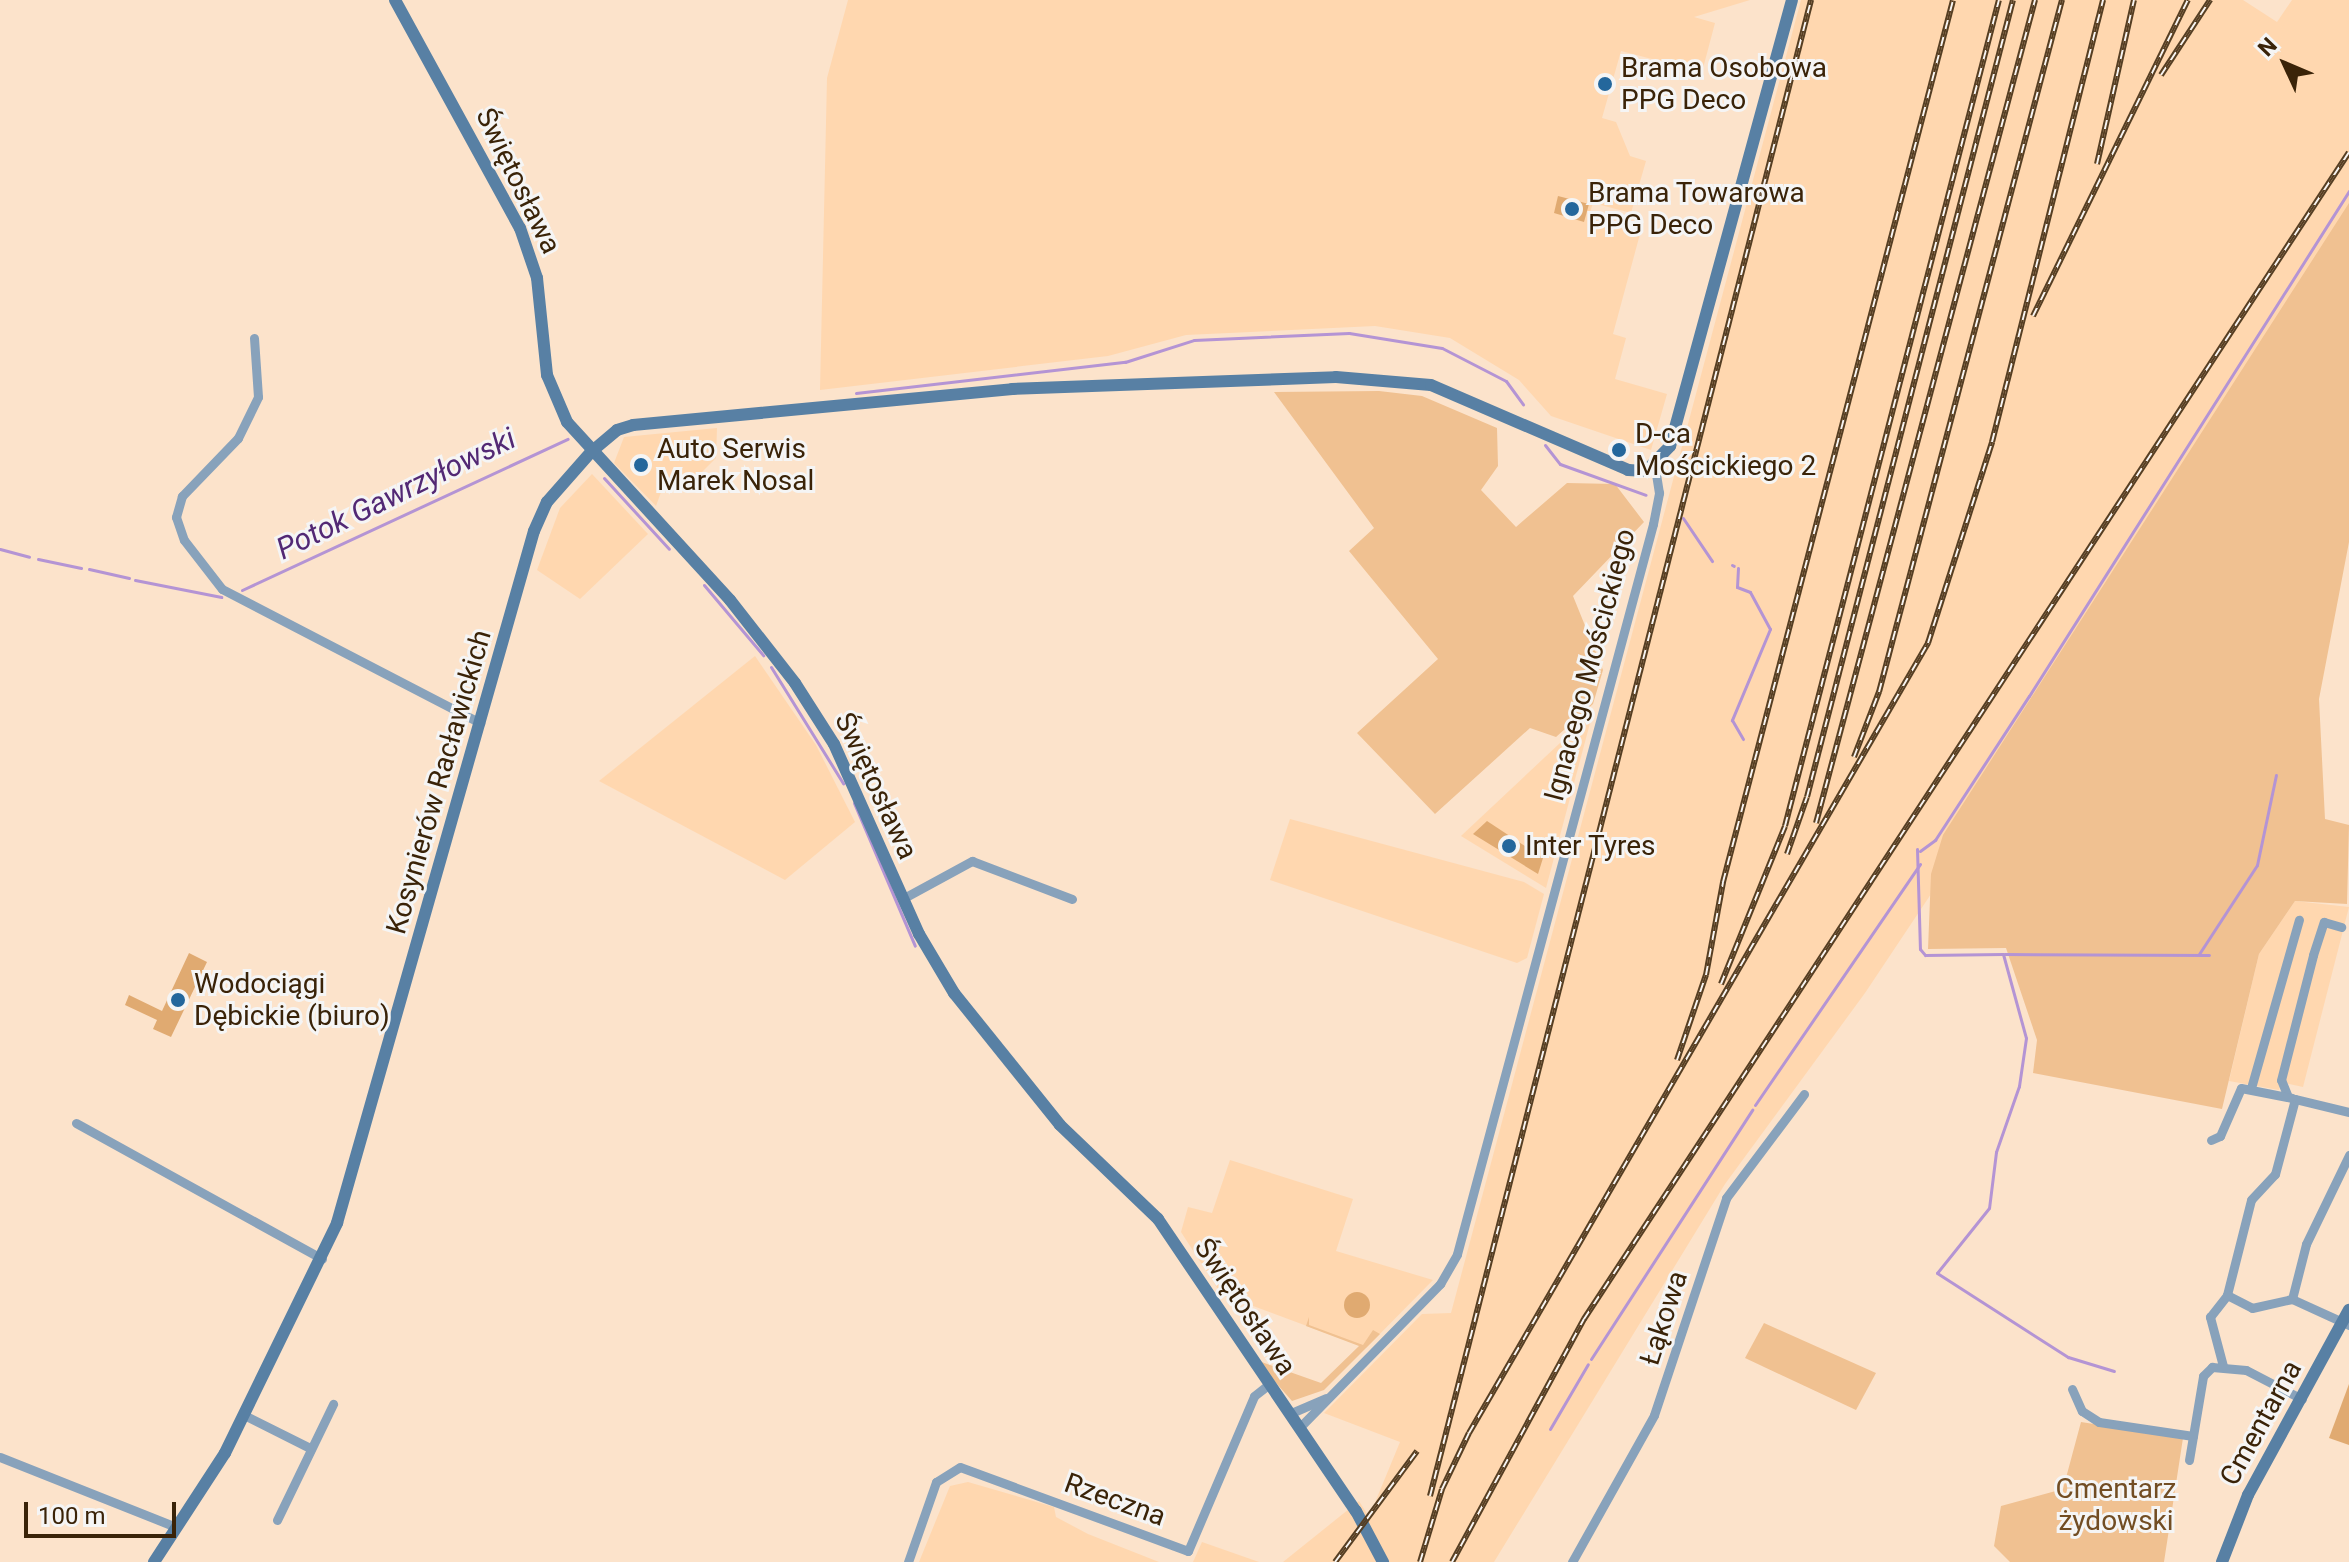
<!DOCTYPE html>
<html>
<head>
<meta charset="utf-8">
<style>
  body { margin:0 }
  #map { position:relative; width:2349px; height:1562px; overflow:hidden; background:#fce3cb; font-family:Roboto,sans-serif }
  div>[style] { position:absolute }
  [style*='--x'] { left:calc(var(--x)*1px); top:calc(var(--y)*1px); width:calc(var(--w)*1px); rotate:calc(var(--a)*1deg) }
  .built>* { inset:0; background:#ffd7af }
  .green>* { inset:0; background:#f0c191 }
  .stream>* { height:3px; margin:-1.5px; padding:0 1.5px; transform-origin:1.5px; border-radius:1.5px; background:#b494d4 }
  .building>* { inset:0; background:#e0aa71 }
  .round { border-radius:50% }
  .street>* { height:9px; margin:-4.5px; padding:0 4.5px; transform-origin:4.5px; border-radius:4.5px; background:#88a2bb }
  .secondary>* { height:12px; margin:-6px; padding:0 6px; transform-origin:6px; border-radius:6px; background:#5880a4 }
  .rail>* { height:6px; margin-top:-3px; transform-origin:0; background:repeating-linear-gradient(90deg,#f5f5f5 0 9px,#553e23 0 18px); box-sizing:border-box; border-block:2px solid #553e23 }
  .dots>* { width:22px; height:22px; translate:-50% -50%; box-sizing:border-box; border:4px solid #f5f5f5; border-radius:50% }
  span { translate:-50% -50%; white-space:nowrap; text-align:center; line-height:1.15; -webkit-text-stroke:6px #f5f5f5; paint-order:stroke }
  .poi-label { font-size:28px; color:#3a2308 }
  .left { translate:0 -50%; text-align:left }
  .street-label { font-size:28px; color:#3a2308 }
  .park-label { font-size:28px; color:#724d23 }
  .water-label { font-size:30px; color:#522874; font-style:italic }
  .north { position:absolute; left:2245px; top:24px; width:80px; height:80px; -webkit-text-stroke:6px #f5f5f5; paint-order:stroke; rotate:314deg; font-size:22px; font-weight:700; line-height:32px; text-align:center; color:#3a2308 }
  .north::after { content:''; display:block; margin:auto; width:28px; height:36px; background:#3a2308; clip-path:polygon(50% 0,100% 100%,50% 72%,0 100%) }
  .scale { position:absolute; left:24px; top:1502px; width:152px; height:36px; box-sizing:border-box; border:4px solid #3a2308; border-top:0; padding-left:10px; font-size:24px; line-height:28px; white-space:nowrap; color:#3a2308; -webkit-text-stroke:6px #f5f5f5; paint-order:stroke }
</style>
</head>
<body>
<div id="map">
  <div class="built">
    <div style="clip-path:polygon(848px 0,1750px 0,1694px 17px,1715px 23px,1702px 72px,1621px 51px,1602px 118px,1616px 122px,1630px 156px,1646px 161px,1631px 213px,1593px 203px,1588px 218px,1640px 234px,1613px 334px,1626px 338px,1615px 379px,1667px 394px,1651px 450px,1551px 416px,1519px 380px,1450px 338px,1375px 326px,1186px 335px,1108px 356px,820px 390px,827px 78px)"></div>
    <div style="clip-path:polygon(1801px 0,2243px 0,2277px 22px,2292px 0,2349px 0,2349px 227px,2081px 669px,1865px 993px,1725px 1184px,1494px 1562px,1283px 1562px,1359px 1501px,1369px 1517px,1400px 1442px,1324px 1413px,1422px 1314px,1451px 1313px)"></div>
    <div style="clip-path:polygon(717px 428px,716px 458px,686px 488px,676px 490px,665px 481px,656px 506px,614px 463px,624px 437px)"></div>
    <div style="clip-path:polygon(592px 474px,648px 534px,580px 599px,537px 570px,560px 508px)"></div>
    <div style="clip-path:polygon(755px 656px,816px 745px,855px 822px,785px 880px,599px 781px)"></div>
    <div style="clip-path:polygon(1593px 712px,1546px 888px,1461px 836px)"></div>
    <div style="clip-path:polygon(1290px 819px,1524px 882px,1544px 894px,1527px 958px,1517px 963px,1270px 880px)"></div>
    <div style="clip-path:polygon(2295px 901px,2349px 907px,2303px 1087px,2281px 1082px,2279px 1090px,2229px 1081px,2259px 954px)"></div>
    <div style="clip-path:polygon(1230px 1160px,1353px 1199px,1336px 1251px,1433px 1280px,1366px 1348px,1221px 1294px,1181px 1232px,1188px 1207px,1212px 1213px)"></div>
    <div style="clip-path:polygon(968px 1482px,1054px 1507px,1056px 1517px,1088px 1534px,1159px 1562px,919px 1562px,950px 1486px)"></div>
    <div style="clip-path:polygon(1202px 1542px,1259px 1562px,1193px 1562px)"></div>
  </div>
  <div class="green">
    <div style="clip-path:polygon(2349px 203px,2349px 542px,2319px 699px,2325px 819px,2349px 825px,2347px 904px,2295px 901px,2259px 954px,2222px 1109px,2033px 1073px,2037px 1040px,2006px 948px,1928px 949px,1931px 874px,1943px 835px)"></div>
    <div style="clip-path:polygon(1379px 391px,1422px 396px,1497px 428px,1498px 466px,1481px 490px,1516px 527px,1567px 483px,1615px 484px,1644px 522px,1573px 596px,1603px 670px,1593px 704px,1556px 737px,1530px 728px,1435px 814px,1357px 733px,1438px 659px,1349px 551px,1374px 528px,1274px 392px)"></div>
    <div style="clip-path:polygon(1309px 1317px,1309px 1325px,1363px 1345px,1373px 1330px,1380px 1334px,1324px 1390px,1292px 1401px,1256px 1360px,1321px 1383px,1359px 1346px,1306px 1326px)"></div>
    <div style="clip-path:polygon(1764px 1323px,1876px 1373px,1856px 1410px,1745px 1358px)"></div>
    <div style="clip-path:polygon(2081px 1422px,2183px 1438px,2164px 1562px,2010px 1562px,1994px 1546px,2001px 1506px,2063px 1489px)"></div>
  </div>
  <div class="stream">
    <div style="--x:856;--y:393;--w:271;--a:-6.6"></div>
    <div style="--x:1125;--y:362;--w:72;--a:-17.7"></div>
    <div style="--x:1194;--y:340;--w:155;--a:-2.6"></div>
    <div style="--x:1349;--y:333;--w:94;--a:9.2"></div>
    <div style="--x:1442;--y:348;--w:72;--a:27.3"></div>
    <div style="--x:1506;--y:381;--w:29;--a:54"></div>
    <div style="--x:1545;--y:445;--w:24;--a:52"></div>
    <div style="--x:1560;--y:464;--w:91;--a:19.8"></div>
    <div style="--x:604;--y:478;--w:96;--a:47.5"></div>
    <div style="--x:1683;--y:518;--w:52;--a:56"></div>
    <div style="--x:0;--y:549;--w:30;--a:15"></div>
    <div style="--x:38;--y:559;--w:44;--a:11.8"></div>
    <div style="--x:1732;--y:565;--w:2;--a:27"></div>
    <div style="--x:1738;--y:568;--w:19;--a:93"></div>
    <div style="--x:1737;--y:587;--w:14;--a:21"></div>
    <div style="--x:1750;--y:592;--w:42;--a:61.6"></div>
    <div style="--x:1770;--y:629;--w:99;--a:112.7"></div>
    <div style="--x:1732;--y:720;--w:22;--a:60"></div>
    <div style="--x:89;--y:569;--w:41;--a:12.7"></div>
    <div style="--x:135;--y:580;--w:88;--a:11.2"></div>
    <div style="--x:704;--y:585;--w:92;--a:49.9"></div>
    <div style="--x:242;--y:590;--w:359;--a:-24.9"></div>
    <div style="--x:771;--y:667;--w:137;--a:58.2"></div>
    <div style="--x:854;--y:803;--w:155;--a:66.9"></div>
    <div style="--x:1917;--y:849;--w:100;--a:88.3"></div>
    <div style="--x:1920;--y:949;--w:8;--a:50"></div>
    <div style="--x:1925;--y:955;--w:78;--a:-0.7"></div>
    <div style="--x:2003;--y:954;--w:87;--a:74.7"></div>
    <div style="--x:2026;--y:1038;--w:49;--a:98.3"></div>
    <div style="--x:2019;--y:1086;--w:70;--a:109.2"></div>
    <div style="--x:1996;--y:1152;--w:56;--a:97.1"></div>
    <div style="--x:1989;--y:1208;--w:83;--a:128.7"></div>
    <div style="--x:1937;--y:1273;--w:156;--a:32.7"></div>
    <div style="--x:2068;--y:1357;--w:48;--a:16.9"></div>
    <div style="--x:1920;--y:851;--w:19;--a:-36"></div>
    <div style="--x:1935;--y:840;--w:172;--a:-56.9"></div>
    <div style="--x:2029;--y:696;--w:598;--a:-57.64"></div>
    <div style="--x:2005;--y:954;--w:204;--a:0.3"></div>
    <div style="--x:2199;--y:954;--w:106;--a:-56.9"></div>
    <div style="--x:2257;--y:865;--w:92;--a:-78.1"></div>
    <div style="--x:1755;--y:1105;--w:292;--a:-55.6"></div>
    <div style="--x:1591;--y:1359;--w:297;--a:-57.1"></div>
    <div style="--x:1550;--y:1429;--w:75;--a:-59.7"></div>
  </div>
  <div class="building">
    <div style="clip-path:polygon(1558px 196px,1589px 204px,1584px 222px,1554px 213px)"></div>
    <div style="clip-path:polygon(1487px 821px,1543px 858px,1538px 874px,1473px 834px)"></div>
    <div style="clip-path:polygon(189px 953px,207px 962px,171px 1037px,153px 1029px,157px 1020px,125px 1005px,129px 995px,162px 1011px)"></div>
    <div class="round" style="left:1344px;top:1292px;width:26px;height:26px"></div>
    <div style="clip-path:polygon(2349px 1384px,2349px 1445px,2329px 1438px)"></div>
  </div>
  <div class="street">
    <div style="--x:254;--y:338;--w:59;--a:86.1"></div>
    <div style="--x:258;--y:397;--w:46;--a:116"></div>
    <div style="--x:238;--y:438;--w:81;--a:134"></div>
    <div style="--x:182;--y:496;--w:22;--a:106"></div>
    <div style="--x:176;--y:517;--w:24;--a:71"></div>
    <div style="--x:184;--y:540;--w:62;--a:52.2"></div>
    <div style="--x:222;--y:589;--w:291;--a:27.4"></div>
    <div style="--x:902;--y:899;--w:80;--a:-28.5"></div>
    <div style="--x:972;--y:861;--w:107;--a:20.8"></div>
    <div style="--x:2251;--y:1088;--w:175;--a:-74.1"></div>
    <div style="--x:2288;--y:1097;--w:18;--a:-112"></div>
    <div style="--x:2281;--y:1080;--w:129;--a:-75.6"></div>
    <div style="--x:2313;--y:955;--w:35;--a:-72"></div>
    <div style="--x:2324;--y:922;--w:18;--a:16"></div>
    <div style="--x:2349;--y:1112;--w:56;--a:-166.5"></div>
    <div style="--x:2295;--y:1099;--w:78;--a:104.9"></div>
    <div style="--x:2275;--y:1174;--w:35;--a:133"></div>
    <div style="--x:2251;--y:1200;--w:98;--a:104.2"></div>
    <div style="--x:2227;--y:1295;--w:28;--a:27"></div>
    <div style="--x:2252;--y:1308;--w:41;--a:-12.7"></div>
    <div style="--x:2292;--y:1299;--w:63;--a:24.5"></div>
    <div style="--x:76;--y:1123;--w:281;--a:28.9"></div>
    <div style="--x:2211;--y:1140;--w:10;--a:-24"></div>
    <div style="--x:2220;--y:1136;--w:52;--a:-66.4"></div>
    <div style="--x:2241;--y:1088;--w:52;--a:11.1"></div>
    <div style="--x:2292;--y:1299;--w:57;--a:-75.7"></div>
    <div style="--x:2306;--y:1244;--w:99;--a:-64.2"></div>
    <div style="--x:2223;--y:1366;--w:51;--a:-104.9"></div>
    <div style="--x:2210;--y:1317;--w:28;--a:-52"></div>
    <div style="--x:2072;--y:1389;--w:24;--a:66"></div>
    <div style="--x:2082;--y:1411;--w:20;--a:33"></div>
    <div style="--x:2099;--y:1422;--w:95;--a:8.5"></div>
    <div style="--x:1289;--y:1414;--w:40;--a:-23.4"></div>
    <div style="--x:244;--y:1415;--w:74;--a:26.6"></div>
    <div style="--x:1299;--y:1428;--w:202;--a:-45.6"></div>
    <div style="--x:1440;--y:1284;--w:34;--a:-60"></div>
    <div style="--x:1457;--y:1254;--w:756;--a:-74.97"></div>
    <div style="--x:1653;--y:524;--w:32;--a:-79"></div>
    <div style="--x:1659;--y:493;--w:26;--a:-99"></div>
    <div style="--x:0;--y:1457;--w:186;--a:21.7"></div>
    <div style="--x:2189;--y:1460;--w:85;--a:-80.5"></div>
    <div style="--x:2203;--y:1376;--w:13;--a:-45"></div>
    <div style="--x:2212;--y:1367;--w:34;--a:5"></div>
    <div style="--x:2246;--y:1370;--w:63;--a:27.4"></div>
    <div style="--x:277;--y:1520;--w:129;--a:-64.2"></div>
    <div style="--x:908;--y:1562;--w:85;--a:-70.7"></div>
    <div style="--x:936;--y:1482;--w:28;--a:-32"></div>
    <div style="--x:960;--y:1467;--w:243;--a:20.2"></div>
    <div style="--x:1188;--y:1551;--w:168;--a:-66.9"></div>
    <div style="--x:1254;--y:1396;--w:18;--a:-38"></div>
    <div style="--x:1572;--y:1562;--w:168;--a:-60.8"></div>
    <div style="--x:1654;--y:1415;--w:229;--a:-71.6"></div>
    <div style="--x:1726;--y:1198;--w:130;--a:-53.1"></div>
  </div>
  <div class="secondary">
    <div style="--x:395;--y:0;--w:260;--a:61.3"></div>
    <div style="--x:520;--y:228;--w:53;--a:71.2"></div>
    <div style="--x:537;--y:278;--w:98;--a:84.1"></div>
    <div style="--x:547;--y:375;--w:51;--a:66.9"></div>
    <div style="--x:567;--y:422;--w:241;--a:47.5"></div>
    <div style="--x:730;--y:600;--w:105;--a:51.9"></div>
    <div style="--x:795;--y:683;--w:72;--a:57.4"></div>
    <div style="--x:834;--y:744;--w:208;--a:65.9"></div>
    <div style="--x:919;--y:934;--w:69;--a:59.3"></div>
    <div style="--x:954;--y:993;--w:169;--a:51.2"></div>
    <div style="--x:1060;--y:1125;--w:136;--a:43.8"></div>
    <div style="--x:1158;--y:1219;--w:353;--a:55.9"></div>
    <div style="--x:1356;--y:1511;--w:58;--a:62.1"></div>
    <div style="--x:154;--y:1562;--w:130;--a:-56.9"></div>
    <div style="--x:225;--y:1453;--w:256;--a:-64"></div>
    <div style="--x:337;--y:1223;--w:719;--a:-74.11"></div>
    <div style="--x:534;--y:531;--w:32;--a:-66"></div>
    <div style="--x:547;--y:502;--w:67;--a:-48.7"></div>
    <div style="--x:591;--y:452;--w:34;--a:-40"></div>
    <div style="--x:617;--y:430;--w:17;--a:-17"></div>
    <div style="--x:633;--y:425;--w:381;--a:-5.4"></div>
    <div style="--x:1012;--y:389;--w:324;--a:-2.1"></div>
    <div style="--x:1336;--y:377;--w:95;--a:4.8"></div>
    <div style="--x:1431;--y:385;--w:215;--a:23.3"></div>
    <div style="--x:1628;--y:470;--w:18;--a:3"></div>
    <div style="--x:1646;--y:471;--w:35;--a:-46"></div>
    <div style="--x:1670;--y:446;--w:462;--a:-74.7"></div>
    <div style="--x:2222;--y:1562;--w:72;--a:-68.8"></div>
    <div style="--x:2248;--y:1495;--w:211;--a:-61.4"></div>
  </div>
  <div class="rail">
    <div style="--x:2161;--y:75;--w:90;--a:-56.8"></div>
    <div style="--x:2097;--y:164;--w:168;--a:-77.3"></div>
    <div style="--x:2033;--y:316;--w:352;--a:-63.9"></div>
    <div style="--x:1854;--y:757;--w:70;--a:-69"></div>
    <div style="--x:1879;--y:692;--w:716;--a:-75.19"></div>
    <div style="--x:1816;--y:823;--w:852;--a:-75.1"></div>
    <div style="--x:1787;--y:854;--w:60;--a:-70.7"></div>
    <div style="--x:1807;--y:797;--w:823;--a:-75.51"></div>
    <div style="--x:1721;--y:984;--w:170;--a:-67.9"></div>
    <div style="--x:1785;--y:826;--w:853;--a:-75.48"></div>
    <div style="--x:1677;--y:1060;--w:90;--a:-71.2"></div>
    <div style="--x:1706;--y:975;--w:95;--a:-79.6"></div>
    <div style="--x:1723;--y:882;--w:911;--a:-75.38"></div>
    <div style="--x:1430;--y:1496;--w:1544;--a:-75.71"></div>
    <div style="--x:1335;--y:1562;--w:138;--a:-53.5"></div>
    <div style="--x:1420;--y:1562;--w:76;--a:-73.2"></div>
    <div style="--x:1442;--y:1489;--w:62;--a:-64.3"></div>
    <div style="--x:1469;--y:1433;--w:914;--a:-59.84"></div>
    <div style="--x:1928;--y:643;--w:211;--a:-72.3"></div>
    <div style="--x:1992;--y:442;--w:456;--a:-75.9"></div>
    <div style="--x:1452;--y:1562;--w:277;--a:-61.5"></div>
    <div style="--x:1584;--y:1319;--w:1395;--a:-56.75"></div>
  </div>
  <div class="dots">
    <div style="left:1605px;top:84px;background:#24679c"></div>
    <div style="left:1572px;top:209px;background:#24679c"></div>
    <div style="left:1619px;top:450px;background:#24679c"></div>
    <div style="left:641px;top:465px;background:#24679c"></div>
    <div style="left:1509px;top:846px;background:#24679c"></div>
    <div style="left:178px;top:1000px;background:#24679c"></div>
  </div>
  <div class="poi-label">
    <span class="left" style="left:1621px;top:84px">Brama Osobowa<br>PPG Deco</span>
    <span class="left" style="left:1588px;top:209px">Brama Towarowa<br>PPG Deco</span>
    <span class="left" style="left:1635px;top:450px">D-ca<br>Mościckiego 2</span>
    <span class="left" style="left:657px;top:465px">Auto Serwis<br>Marek Nosal</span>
    <span class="left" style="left:1525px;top:846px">Inter Tyres</span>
    <span class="left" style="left:194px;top:1000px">Wodociągi<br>Dębickie (biuro)</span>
  </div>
  <div class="street-label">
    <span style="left:518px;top:181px;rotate:64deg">Świętosława</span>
    <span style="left:1590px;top:665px;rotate:-75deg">Ignacego Mościckiego</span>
    <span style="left:439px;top:782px;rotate:-74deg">Kosynierów Racławickich</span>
    <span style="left:876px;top:786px;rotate:65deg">Świętosława</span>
    <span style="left:1245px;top:1307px;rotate:56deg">Świętosława</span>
    <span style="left:1664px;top:1318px;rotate:-72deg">Łąkowa</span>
    <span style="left:2261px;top:1423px;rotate:-61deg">Cmentarna</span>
    <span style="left:1115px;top:1500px;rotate:20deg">Rzeczna</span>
  </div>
  <div class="park-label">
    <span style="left:2116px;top:1505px">Cmentarz<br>żydowski</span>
  </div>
  <div class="water-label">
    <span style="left:396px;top:494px;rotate:-26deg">Potok Gawrzyłowski</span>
  </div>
  <div class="north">N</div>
  <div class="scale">100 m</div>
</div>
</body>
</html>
